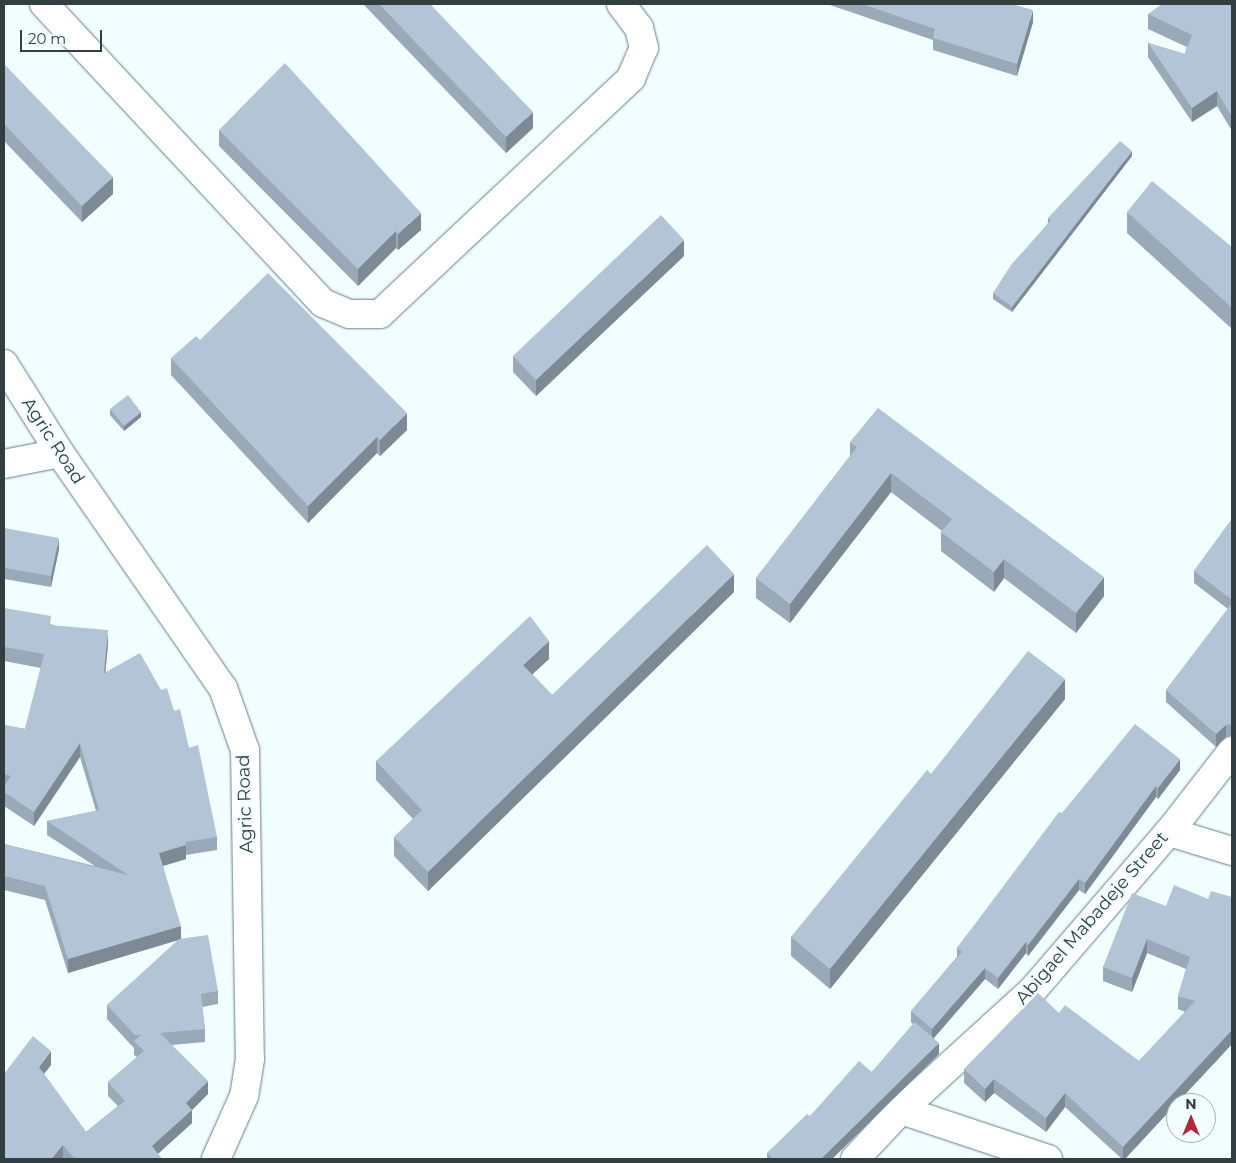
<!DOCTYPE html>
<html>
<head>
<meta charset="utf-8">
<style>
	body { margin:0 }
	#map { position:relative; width:1236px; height:1163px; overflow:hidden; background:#f1fdff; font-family:Montserrat,sans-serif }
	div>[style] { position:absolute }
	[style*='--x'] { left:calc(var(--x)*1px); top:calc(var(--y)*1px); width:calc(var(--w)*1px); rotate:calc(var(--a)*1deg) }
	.roads { filter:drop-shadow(0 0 1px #647e83) drop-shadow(0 0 1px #647e83) }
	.street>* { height:28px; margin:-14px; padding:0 14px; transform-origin:14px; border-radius:14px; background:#fff }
	.secondary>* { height:28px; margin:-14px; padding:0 14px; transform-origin:14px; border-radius:14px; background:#fff }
	.wall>* { inset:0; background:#99a9b7 }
	.shaded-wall>* { inset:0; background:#7d8995 }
	.building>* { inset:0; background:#b2c4d5 }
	span { translate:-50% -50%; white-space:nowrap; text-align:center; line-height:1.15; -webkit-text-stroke:4px #f1fdff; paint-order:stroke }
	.street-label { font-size:18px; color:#333e41 }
	.frame { position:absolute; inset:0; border:5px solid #333e41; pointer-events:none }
	.north { position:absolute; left:1166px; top:1093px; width:50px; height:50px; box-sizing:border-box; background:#f1fdff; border:1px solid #a5b1b3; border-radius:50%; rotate:0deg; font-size:14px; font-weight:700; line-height:20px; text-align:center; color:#333e41 }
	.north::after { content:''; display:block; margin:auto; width:18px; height:22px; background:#b72635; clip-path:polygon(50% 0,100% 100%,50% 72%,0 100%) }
	.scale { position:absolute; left:20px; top:30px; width:82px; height:22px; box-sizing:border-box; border:2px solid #333e41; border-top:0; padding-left:6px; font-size:15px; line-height:18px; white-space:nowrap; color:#333e41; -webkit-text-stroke:4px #f1fdff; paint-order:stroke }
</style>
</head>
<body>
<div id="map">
	<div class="roads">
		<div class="street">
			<i style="--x:44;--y:4;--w:409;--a:47"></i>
			<i style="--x:323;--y:303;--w:28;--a:23"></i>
			<i style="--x:349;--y:314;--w:31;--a:0"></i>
			<i style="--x:380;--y:314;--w:345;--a:-43.2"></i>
			<i style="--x:631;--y:78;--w:33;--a:-67"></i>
			<i style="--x:644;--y:48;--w:21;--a:-104"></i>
			<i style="--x:639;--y:28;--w:30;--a:-127"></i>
			<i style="--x:4;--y:464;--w:57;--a:-11.1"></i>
			<i style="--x:1169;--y:832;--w:66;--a:16.8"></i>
			<i style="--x:901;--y:1110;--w:155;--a:18.4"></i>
			<i style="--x:855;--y:1159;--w:67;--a:-46.8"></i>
			<i style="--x:901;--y:1110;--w:177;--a:-42.3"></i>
			<i style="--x:1032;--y:991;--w:210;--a:-49.3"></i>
			<i style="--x:1169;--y:832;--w:103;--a:-52.1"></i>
		</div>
		<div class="secondary">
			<i style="--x:4;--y:364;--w:105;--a:57.8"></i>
			<i style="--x:60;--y:453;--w:286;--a:55.3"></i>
			<i style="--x:223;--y:688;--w:66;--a:70.5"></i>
			<i style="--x:245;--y:750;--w:309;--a:89.1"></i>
			<i style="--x:250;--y:1059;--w:37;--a:99"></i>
			<i style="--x:244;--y:1096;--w:69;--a:114"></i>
		</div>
	</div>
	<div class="wall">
		<i style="clip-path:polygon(365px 4px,430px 4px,533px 128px,506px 153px,365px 6px)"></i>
		<i style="clip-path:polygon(827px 4px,1012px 4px,1033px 22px,1017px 76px,933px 50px,933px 40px)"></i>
		<i style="clip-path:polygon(1232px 4px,1232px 131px,1217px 106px,1192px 122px,1148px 57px,1148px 43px,1185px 54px,1187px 47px,1148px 29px,1148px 14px)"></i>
		<i style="clip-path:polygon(4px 64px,113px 194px,82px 222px,4px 141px)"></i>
		<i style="clip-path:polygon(219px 130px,421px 230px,398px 250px,396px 248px,358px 286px,219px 146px)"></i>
		<i style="clip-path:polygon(1132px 156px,1012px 312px,993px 299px,993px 293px,1048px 223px,1048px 218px)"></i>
		<i style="clip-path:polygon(1127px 212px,1232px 247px,1232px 329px,1127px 233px)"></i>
		<i style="clip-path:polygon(684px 256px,536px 396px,513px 372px,513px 356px)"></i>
		<i style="clip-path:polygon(200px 340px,407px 430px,380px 456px,377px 453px,308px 523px,171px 375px,171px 358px)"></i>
		<i style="clip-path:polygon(110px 409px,141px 417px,124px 431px,110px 415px)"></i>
		<i style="clip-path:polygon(850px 442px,1104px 596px,1076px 633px,1004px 578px,994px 592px,941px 551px,941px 532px,942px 531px,891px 492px,790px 623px,756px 598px,756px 578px,850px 456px)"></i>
		<i style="clip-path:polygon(1232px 519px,1232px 736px,1226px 737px,1216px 747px,1166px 702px,1166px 690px,1228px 609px,1194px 583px,1194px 571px)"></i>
		<i style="clip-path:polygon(4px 528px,59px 549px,51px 587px,4px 579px)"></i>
		<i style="clip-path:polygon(734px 592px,428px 891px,394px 856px,394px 837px,413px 819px,376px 780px,376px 761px,549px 659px,532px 674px,552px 695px)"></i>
		<i style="clip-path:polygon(4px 608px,108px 644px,105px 672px,161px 690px,174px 711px,189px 748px,217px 837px,217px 850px,186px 855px,186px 859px,163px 866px,181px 939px,218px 991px,218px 1004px,202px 1007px,205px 1029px,205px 1042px,172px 1045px,208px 1094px,192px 1110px,192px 1123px,158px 1154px,162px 1159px,63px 1159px,4px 1074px,51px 1065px,44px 1074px,86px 1132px,118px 1106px,108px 1096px,108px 1082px,137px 1057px,134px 1055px,134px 1048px,107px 1019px,107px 1005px,179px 940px,68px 973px,45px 900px,4px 890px,4px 844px,95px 866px,47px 835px,47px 821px,96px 811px,80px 757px,34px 826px,4px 806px,4px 725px,25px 729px,41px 668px,4px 661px)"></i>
		<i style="clip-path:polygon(1065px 699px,830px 989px,791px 956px,791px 937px,931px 774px)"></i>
		<i style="clip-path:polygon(1180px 770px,1158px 799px,1156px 797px,1085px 894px,1079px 890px,1028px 956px,1026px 953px,998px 989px,985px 979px,934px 1038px,939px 1054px,832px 1159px,767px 1159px,767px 1153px,810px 1116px,872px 1072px,913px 1024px,911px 1022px,911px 1011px,957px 957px,957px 948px,1062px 813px)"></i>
		<i style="clip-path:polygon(1232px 897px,1232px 1044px,1177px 1103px,1176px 1103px,1176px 1104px,1125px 1159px,1122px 1159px,1065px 1107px,1046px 1132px,994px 1093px,985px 1102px,964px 1083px,964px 1069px,1059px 1013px,1139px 1061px,1185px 1012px,1178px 1009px,1178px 996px,1186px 969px,1147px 953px,1132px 992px,1103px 981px,1103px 967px,1166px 906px,1208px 899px)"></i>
	</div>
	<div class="shaded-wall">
		<i style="clip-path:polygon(1033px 10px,1033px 22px,1017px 76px,1017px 64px)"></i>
		<i style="clip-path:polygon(1217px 91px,1217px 106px,1192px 122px,1192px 108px)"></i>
		<i style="clip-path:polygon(533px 112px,533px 128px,506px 153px,506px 137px)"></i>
		<i style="clip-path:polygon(1132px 151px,1132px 156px,1012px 312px,1012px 307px)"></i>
		<i style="clip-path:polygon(113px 177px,113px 194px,82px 222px,82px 206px)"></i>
		<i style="clip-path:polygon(421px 213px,421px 230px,398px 250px,398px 234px)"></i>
		<i style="clip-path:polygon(396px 231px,396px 248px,358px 286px,358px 269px)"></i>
		<i style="clip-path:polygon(684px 240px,684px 256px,536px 396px,536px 380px)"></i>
		<i style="clip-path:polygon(141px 412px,141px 417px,124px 431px,124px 426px)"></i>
		<i style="clip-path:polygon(407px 413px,407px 430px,380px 456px,380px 440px)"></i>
		<i style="clip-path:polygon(377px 437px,377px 453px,308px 523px,308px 506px)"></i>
		<i style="clip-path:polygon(891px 473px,891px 492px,790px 623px,790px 604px)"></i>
		<i style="clip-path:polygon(59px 538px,59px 549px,51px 587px,51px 576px)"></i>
		<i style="clip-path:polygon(1004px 559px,1004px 578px,994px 592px,994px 572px)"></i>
		<i style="clip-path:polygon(734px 574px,734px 592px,428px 891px,428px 872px)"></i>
		<i style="clip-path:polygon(1104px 577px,1104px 596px,1076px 633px,1076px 613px)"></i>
		<i style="clip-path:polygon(108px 630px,108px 644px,104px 687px,104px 673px)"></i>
		<i style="clip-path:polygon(549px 641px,549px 659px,523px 683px,523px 665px)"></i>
		<i style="clip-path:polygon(1065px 679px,1065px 699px,830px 989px,830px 969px)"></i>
		<i style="clip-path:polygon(1226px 725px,1226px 737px,1216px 747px,1216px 734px)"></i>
		<i style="clip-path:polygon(80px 743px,80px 757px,34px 826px,34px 812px)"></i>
		<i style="clip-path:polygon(1180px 759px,1180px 770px,1158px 799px,1158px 788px)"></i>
		<i style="clip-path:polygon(1156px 786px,1156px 797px,1085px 894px,1085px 883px)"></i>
		<i style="clip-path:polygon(186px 845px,186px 859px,159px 867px,159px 853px)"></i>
		<i style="clip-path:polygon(1079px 879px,1079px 890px,1028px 956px,1028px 945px)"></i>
		<i style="clip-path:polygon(181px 926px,181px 939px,68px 973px,68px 959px)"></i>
		<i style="clip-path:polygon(1147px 939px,1147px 953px,1132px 992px,1132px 978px)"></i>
		<i style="clip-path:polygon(1026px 942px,1026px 953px,998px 989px,998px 978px)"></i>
		<i style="clip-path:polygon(985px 968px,985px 979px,932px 1040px,932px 1029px)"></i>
		<i style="clip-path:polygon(1232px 1030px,1232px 1044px,1177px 1103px,1176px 1103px,1176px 1104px,1125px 1159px,1123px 1159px,1123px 1147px)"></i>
		<i style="clip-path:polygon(939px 1043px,939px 1054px,832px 1159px,821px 1159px)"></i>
		<i style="clip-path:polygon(51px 1051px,51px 1065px,39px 1080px,39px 1067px)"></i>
		<i style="clip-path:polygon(994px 1079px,994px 1093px,985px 1102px,985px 1089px)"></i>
		<i style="clip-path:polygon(208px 1081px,208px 1094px,191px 1111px,192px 1110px,192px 1123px,152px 1159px,152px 1146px,186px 1103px)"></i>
		<i style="clip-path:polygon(1065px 1093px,1065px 1107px,1046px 1132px,1046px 1118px)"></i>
		<i style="clip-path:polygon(63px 1145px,63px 1159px,51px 1159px)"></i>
	</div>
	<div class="building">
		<i style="clip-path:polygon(379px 4px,430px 4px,533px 112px,506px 137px)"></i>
		<i style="clip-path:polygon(862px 4px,1012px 4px,1033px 10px,1017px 64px,933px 38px,935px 29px)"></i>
		<i style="clip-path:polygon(1162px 4px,1232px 4px,1232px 117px,1217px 91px,1192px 108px,1148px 43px,1185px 54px,1192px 35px,1148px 14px)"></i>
		<i style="clip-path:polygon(285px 63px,421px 213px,398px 234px,396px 231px,358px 269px,219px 130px)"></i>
		<i style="clip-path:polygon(4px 64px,113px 177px,82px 206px,4px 124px)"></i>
		<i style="clip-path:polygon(1120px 141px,1132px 151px,1012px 307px,993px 293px,1011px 265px,1051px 220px,1048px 218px)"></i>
		<i style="clip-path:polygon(1152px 181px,1232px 247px,1232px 308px,1127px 212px)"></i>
		<i style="clip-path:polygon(661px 215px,684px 240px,536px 380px,513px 356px)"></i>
		<i style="clip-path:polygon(268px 273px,407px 413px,380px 440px,377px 437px,308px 506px,171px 358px,196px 336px,200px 340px)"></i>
		<i style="clip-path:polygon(128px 395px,141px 412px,124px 426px,110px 409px)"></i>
		<i style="clip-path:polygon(878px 408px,1104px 577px,1076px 613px,1004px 559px,994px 572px,941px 532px,952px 519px,891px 473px,790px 604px,756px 578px,857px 447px,850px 442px)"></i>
		<i style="clip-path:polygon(1232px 519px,1232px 600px,1194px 571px)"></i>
		<i style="clip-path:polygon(4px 528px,59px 538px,51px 576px,4px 568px)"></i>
		<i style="clip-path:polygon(707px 545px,734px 574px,428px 872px,394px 837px,422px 810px,376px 761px,530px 616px,549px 641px,523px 665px,552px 695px)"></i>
		<i style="clip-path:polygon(1232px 603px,1232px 724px,1226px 725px,1216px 734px,1166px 690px)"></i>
		<i style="clip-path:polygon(4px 608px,51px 616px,50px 625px,108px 630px,104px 673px,140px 653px,161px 690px,167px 688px,174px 711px,180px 709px,189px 748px,198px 745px,217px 837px,185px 842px,186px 845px,159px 853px,181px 926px,68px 959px,45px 886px,4px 876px,4px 844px,128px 875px,47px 821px,99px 810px,80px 743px,34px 812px,4px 792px,4px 787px,11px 776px,4px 774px,4px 725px,25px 729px,44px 654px,4px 647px)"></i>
		<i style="clip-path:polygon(1028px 651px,1065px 679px,830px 969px,791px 937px,927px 770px,931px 774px)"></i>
		<i style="clip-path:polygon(1135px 724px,1180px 759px,1158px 788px,1156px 786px,1085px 883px,1079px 879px,1028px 945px,1026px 942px,998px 978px,985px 968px,932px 1029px,911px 1011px,962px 952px,957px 948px,1059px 812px,1062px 813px)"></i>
		<i style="clip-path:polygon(1174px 885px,1208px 899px,1211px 891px,1232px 897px,1232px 1030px,1123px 1147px,1065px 1093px,1046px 1118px,994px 1079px,985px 1089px,964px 1069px,1038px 993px,1059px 1013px,1065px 1005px,1139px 1061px,1195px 1001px,1178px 996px,1190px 957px,1147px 939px,1132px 978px,1103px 967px,1132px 893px,1166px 906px)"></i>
		<i style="clip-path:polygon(208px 935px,218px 991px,201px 994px,205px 1029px,160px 1033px,208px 1081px,186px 1103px,192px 1110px,152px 1146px,162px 1159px,75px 1159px,63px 1145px,51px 1159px,4px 1159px,4px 1074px,33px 1036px,51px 1051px,39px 1067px,86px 1132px,125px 1101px,108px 1082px,144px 1051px,134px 1041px,141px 1035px,135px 1035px,107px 1005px,179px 939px)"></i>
		<i style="clip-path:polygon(915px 1022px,939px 1043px,821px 1159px,769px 1159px,771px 1157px,767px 1153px,807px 1114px,810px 1116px,859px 1061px,872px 1072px)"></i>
	</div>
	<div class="street-label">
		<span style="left:53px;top:441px;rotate:57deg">Agric Road</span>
		<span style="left:245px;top:804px;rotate:-92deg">Agric Road</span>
		<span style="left:1092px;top:918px;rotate:-49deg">Abigael Mabadeje Street</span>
	</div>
	<div class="frame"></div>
	<div class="north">N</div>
	<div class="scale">20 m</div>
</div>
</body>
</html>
